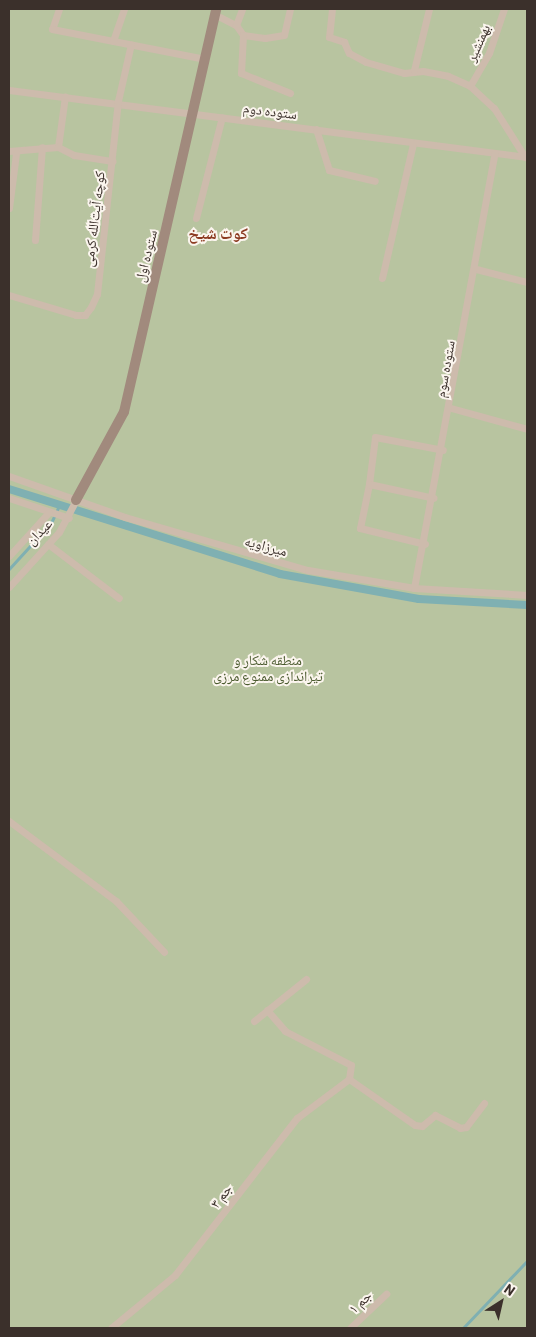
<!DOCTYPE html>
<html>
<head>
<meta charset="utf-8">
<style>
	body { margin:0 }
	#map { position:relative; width:536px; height:1337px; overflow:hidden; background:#f4ebe1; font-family:Barlow,"Noto Naskh Arabic",sans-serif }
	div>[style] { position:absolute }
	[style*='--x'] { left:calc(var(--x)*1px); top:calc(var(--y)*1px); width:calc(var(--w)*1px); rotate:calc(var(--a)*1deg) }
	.green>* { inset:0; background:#b8c4a0 }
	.stream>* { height:2.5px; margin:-1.25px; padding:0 1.25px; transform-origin:1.25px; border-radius:1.25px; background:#7fb0b2 }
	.canal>* { height:8px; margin:-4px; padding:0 4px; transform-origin:4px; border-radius:4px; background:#7fb0b2 }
	.street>* { height:7px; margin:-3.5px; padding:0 3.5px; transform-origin:3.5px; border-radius:3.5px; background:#cdbbac }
	.secondary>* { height:10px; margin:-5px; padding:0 5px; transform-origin:5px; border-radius:5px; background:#a18a7d }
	span { translate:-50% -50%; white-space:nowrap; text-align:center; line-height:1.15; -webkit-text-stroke:4px #fbf5ee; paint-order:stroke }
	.street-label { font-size:14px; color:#3b302b }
	.park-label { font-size:14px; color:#4a5a2e }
	.quarter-label { font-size:16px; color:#8c3b22; font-weight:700 }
	.frame { position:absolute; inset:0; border:10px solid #3b302b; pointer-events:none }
	.north { position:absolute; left:476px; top:1277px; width:50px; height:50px; -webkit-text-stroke:4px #fbf5ee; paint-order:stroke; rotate:35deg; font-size:14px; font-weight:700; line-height:20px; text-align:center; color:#3b302b }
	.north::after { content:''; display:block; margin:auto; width:18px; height:22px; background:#3b302b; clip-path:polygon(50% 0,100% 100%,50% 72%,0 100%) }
</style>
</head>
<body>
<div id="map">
	<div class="green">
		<i style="clip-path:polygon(9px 9px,527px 9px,527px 1328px,9px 1328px)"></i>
	</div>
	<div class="stream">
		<i style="--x:9;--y:569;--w:62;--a:-47.6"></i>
		<i style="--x:51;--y:523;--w:19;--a:-65"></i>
		<i style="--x:463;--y:1328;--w:93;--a:-46.3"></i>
	</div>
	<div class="canal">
		<i style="--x:9;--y:489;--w:284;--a:17.4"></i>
		<i style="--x:280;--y:574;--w:141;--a:10.2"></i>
		<i style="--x:419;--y:599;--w:108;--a:3.2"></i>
	</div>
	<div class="street">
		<i style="--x:59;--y:9;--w:21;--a:109"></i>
		<i style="--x:52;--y:29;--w:156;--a:11.1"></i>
		<i style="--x:332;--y:9;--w:28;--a:96"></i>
		<i style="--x:329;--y:37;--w:16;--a:18"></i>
		<i style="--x:344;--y:42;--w:12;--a:66"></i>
		<i style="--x:349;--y:53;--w:19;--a:28"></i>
		<i style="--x:366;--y:62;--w:40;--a:16"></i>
		<i style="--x:404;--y:73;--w:19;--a:-6"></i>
		<i style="--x:423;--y:71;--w:25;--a:11"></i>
		<i style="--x:448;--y:76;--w:24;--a:24"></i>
		<i style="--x:470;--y:86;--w:33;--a:43"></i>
		<i style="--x:494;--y:108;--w:58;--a:57.7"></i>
		<i style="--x:214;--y:14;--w:25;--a:27"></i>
		<i style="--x:236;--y:25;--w:12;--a:55"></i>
		<i style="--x:243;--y:35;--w:22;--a:8"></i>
		<i style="--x:265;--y:38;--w:19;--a:-9"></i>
		<i style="--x:284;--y:35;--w:27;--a:-77"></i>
		<i style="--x:236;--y:25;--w:17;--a:-69"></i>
		<i style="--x:243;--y:35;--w:38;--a:93"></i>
		<i style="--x:241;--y:73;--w:53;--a:22.2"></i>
		<i style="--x:113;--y:41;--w:34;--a:-71"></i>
		<i style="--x:414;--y:70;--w:63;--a:-76.2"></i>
		<i style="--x:470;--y:86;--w:38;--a:-60"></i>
		<i style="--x:489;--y:53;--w:46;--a:-71.2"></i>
		<i style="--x:9;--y:90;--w:522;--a:7.37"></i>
		<i style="--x:316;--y:129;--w:43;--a:72.4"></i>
		<i style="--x:329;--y:170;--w:47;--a:13.4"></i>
		<i style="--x:58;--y:147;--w:51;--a:-82.2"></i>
		<i style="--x:9;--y:151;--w:49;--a:-4.7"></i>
		<i style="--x:58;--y:147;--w:18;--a:27"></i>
		<i style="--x:74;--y:155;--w:39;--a:9"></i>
		<i style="--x:9;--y:208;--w:55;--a:-82.7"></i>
		<i style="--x:196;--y:218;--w:104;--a:-75.6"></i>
		<i style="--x:35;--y:240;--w:93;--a:-85.7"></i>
		<i style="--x:476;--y:269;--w:53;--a:14.3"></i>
		<i style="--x:382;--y:278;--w:138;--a:-77"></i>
		<i style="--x:9;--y:295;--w:70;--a:16.6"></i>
		<i style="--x:76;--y:315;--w:9;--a:0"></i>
		<i style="--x:85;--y:315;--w:10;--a:-53"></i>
		<i style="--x:91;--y:307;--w:14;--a:-65"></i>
		<i style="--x:97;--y:294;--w:194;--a:-83.8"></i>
		<i style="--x:118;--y:101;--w:58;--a:-77.2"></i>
		<i style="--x:451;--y:408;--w:79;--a:15.4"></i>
		<i style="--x:9;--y:476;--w:123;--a:19.5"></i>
		<i style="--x:125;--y:517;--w:191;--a:16.2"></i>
		<i style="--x:308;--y:570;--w:108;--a:9.6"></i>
		<i style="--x:414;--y:588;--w:113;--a:3.5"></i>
		<i style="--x:369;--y:484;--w:47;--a:-82.7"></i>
		<i style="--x:375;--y:437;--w:69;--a:10.8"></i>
		<i style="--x:9;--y:498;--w:63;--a:18.4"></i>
		<i style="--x:48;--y:544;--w:89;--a:37.3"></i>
		<i style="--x:425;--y:544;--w:67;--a:-166.2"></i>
		<i style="--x:360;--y:528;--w:45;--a:-78.4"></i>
		<i style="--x:369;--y:484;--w:66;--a:12.2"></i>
		<i style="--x:9;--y:556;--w:59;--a:-47.7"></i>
		<i style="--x:9;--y:587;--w:74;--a:-47.7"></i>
		<i style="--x:59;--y:532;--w:36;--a:-62"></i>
		<i style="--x:414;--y:588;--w:442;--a:-79.5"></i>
		<i style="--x:9;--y:821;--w:134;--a:36.8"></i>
		<i style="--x:116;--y:901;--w:70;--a:46.7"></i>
		<i style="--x:267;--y:1010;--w:28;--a:49"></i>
		<i style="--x:285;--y:1031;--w:74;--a:27.3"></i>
		<i style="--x:351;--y:1065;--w:14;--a:98"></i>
		<i style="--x:349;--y:1079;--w:80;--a:34.9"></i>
		<i style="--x:415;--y:1125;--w:7;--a:8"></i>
		<i style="--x:422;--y:1126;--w:17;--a:-40"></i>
		<i style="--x:435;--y:1115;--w:28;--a:27"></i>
		<i style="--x:460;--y:1128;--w:6;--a:-9"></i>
		<i style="--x:466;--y:1127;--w:30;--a:-53"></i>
		<i style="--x:254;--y:1021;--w:67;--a:-38.9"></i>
		<i style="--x:111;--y:1328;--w:83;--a:-39.6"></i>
		<i style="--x:175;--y:1275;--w:199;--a:-52.2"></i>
		<i style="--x:297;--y:1118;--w:65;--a:-36.9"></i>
		<i style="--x:350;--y:1328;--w:50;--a:-43.4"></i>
	</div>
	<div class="secondary">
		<i style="--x:76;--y:500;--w:100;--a:-61.4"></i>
		<i style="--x:124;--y:412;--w:413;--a:-77.1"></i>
	</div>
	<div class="street-label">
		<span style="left:478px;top:43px;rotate:-66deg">بهمنشیر</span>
		<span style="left:270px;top:111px;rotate:7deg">ستوده دوم</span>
		<span style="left:94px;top:219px;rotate:-83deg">کوچه آیت‌الله کرمی</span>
		<span style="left:146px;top:256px;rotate:-76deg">ستوده اول</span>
		<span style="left:445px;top:369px;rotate:-80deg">ستوده سوم</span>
		<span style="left:39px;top:532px;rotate:-46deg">عیدان</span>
		<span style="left:266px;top:546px;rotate:15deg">میرزاویه</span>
		<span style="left:221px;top:1196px;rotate:-53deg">جم ۳</span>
		<span style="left:360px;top:1302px;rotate:-44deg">جم ۱</span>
	</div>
	<div class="park-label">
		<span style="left:268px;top:668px">منطقه شکار و<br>تیراندازی ممنوع مرزی</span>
	</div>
	<div class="quarter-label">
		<span style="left:218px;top:233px">کوت شیخ</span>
	</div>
	<div class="frame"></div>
	<div class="north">N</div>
</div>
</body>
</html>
